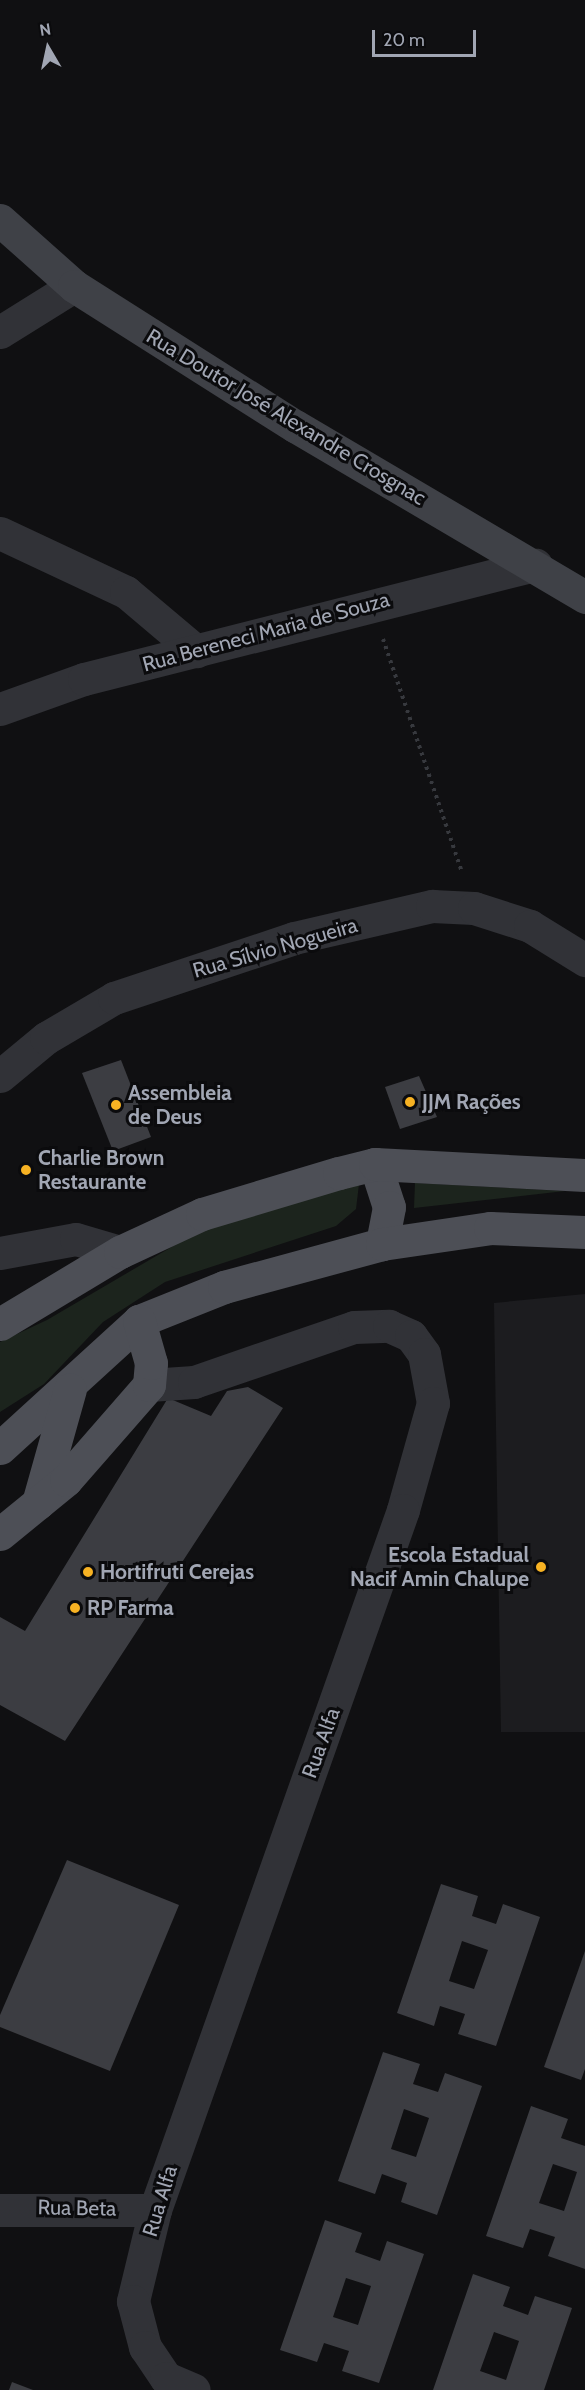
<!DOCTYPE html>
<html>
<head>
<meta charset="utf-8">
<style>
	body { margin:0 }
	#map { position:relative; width:585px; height:2390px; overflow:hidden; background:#101012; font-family:Cabin,sans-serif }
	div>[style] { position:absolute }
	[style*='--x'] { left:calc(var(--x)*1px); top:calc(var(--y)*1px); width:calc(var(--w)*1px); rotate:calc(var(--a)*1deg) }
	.built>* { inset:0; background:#1c1c1f }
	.green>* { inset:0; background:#1c241d }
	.building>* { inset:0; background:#3c3d42 }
	.path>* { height:4px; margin-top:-2px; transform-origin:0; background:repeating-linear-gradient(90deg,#37393e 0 3px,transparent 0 7.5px) }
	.street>* { height:33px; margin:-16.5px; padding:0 16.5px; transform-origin:16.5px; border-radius:16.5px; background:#313237 }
	.secondary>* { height:33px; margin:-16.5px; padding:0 16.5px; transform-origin:16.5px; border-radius:16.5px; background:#3f4147 }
	.primary>* { height:33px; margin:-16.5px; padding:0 16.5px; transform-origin:16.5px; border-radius:16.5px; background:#4d4f56 }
	.dots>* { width:16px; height:16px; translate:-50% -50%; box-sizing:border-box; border:3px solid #0b0b0d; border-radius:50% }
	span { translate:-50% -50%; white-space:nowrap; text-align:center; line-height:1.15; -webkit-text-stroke:6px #0b0b0d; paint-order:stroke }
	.street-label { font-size:21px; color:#a1a6b3 }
	.poi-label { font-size:21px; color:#a1a6b3; font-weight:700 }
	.left { translate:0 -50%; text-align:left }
	.right { translate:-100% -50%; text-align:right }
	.north { position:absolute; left:18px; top:18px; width:60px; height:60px; -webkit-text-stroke:4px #0b0b0d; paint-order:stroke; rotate:351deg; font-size:16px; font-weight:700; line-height:24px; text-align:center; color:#a1a6b3 }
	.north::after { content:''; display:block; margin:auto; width:21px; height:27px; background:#a1a6b3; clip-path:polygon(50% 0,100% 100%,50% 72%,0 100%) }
	.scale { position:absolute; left:372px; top:30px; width:104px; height:27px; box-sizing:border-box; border:3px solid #a1a6b3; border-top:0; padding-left:8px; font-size:18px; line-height:21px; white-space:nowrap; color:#a1a6b3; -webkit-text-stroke:4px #0b0b0d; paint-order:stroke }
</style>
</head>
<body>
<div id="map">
	<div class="built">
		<i style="clip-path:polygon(585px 1294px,585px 1732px,501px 1732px,494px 1303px)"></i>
	</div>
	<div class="green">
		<i style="clip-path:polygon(415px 1183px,565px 1191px,414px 1208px)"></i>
		<i style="clip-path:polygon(359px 1184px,356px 1209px,336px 1226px,165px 1282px,103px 1322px,44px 1384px,0 1412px,0 1342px,47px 1320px,221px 1218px)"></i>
	</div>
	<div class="building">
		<i style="clip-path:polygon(121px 1060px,151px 1137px,113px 1151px,82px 1073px)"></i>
		<i style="clip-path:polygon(419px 1076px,437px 1117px,400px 1129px,385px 1087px)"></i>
		<i style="clip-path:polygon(248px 1387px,283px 1408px,65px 1741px,0 1705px,0 1617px,25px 1631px,168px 1398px,211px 1416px,227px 1391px)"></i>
		<i style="clip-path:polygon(67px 1860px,179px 1905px,110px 2071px,0 2027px,0 2015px)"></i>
		<i style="clip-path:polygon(evenodd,441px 1884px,478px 1896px,472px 1916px,496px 1924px,503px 1904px,540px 1917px,496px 2046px,458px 2034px,465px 2014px,440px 2006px,434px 2026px,397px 2013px,441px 1884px,462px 1941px,488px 1950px,474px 1989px,449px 1981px,462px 1941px)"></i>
		<i style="clip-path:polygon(585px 1951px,585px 2069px,581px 2080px,544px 2067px)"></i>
		<i style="clip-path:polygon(evenodd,383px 2052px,420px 2064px,413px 2084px,438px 2092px,445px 2073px,482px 2086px,437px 2215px,401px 2202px,407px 2183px,382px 2174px,375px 2194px,338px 2181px,383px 2052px,404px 2109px,429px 2118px,416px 2157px,391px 2149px,404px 2109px)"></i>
		<i style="clip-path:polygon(evenodd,531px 2106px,568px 2119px,561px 2138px,585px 2146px,585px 2269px,548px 2256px,555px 2237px,530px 2229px,523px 2248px,486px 2236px,531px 2106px,553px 2164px,577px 2172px,564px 2211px,539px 2203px,553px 2164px)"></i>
		<i style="clip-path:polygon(evenodd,325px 2220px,362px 2233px,355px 2252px,380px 2261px,387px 2241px,424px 2254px,379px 2383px,342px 2371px,349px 2351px,324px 2343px,317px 2362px,280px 2350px,325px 2220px,346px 2278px,371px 2286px,358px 2325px,333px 2317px,346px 2278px)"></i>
		<i style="clip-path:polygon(evenodd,473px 2274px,510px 2287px,503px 2306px,528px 2315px,535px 2296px,572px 2308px,544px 2390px,433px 2390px,473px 2274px,494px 2332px,519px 2341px,506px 2380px,480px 2371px,494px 2332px)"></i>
		<i style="clip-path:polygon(12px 2382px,33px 2390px,9px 2390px)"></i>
	</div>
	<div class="path">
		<i style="--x:383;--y:639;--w:247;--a:71.3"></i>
	</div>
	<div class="street">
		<i style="--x:0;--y:332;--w:87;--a:-31.9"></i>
		<i style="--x:0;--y:533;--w:139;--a:25.1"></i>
		<i style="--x:126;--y:592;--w:92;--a:40.1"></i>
		<i style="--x:0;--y:709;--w:89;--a:-19.7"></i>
		<i style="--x:84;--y:679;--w:466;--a:-14.2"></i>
		<i style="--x:0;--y:1076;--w:60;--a:-39.6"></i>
		<i style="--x:46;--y:1038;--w:79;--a:-30.5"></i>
		<i style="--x:114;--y:998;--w:190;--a:-18.4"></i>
		<i style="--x:294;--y:938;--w:142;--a:-13.1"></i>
		<i style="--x:432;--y:906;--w:42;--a:2.7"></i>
		<i style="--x:474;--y:908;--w:59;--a:17.8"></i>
		<i style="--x:530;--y:926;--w:65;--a:31.7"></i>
		<i style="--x:0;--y:1253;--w:77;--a:-10.4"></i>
		<i style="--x:76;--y:1239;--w:46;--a:16.5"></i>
		<i style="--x:149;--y:1385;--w:45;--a:-3.8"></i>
		<i style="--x:194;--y:1382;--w:169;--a:-19"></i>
		<i style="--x:354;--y:1327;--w:35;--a:-2"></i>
		<i style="--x:389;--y:1326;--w:24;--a:24"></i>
		<i style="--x:411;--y:1336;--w:22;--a:54"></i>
		<i style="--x:424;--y:1354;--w:50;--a:79.6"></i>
		<i style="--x:433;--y:1403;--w:111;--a:105.7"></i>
		<i style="--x:403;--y:1510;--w:743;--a:109.51"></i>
		<i style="--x:155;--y:2210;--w:94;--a:103.6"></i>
		<i style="--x:133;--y:2301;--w:48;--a:75.4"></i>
		<i style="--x:145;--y:2347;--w:37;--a:56"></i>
		<i style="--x:166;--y:2378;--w:30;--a:23"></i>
		<i style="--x:0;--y:2210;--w:155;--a:0"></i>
	</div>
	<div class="secondary">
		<i style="--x:0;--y:220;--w:99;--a:41.7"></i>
		<i style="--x:74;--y:286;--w:262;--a:32.4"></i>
		<i style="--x:295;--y:426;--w:337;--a:30.5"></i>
	</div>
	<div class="primary">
		<i style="--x:375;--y:1164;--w:45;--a:72"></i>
		<i style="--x:389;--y:1207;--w:38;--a:101"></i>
		<i style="--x:0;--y:1324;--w:140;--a:-31"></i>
		<i style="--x:120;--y:1252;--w:90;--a:-24.9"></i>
		<i style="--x:202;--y:1214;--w:143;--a:-16.7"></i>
		<i style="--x:339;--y:1173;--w:37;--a:-14"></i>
		<i style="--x:375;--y:1164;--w:210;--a:3"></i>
		<i style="--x:0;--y:1448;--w:188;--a:-42.4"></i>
		<i style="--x:139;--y:1321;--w:92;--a:-21.8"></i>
		<i style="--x:224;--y:1287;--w:164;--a:-15.2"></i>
		<i style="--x:382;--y:1244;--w:109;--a:-8.4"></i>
		<i style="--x:490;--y:1228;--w:95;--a:2.4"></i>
		<i style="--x:38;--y:1503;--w:118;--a:-74.3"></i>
		<i style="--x:0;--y:1534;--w:85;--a:-39.3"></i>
		<i style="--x:66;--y:1480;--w:126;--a:-48.9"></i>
		<i style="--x:149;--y:1385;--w:22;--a:-85"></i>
		<i style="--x:151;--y:1363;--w:44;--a:-105.9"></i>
	</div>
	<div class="dots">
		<i style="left:410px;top:1102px;background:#f7b223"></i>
		<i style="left:116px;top:1105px;background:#f7b223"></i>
		<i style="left:26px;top:1170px;background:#f7b223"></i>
		<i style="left:541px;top:1567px;background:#f7b223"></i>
		<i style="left:88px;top:1572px;background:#f7b223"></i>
		<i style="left:75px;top:1608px;background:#f7b223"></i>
	</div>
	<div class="street-label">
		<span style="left:286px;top:417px;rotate:31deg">Rua Doutor José Alexandre Crosgnac</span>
		<span style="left:266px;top:632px;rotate:-15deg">Rua Bereneci Maria de Souza</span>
		<span style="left:275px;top:948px;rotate:-16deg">Rua Sílvio Nogueira</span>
		<span style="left:321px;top:1743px;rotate:-70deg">Rua Alfa</span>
		<span style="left:160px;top:2201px;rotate:-73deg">Rua Alfa</span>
		<span style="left:77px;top:2208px;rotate:1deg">Rua Beta</span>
	</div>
	<div class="poi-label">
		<span class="left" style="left:128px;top:1105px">Assembleia<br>de Deus</span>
		<span class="left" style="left:422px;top:1102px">JJM Rações</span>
		<span class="left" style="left:38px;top:1170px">Charlie Brown<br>Restaurante</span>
		<span class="right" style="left:529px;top:1567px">Escola Estadual<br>Nacif Amin Chalupe</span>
		<span class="left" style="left:100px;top:1572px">Hortifruti Cerejas</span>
		<span class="left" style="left:87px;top:1608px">RP Farma</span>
	</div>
	<div class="north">N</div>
	<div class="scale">20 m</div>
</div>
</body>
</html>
